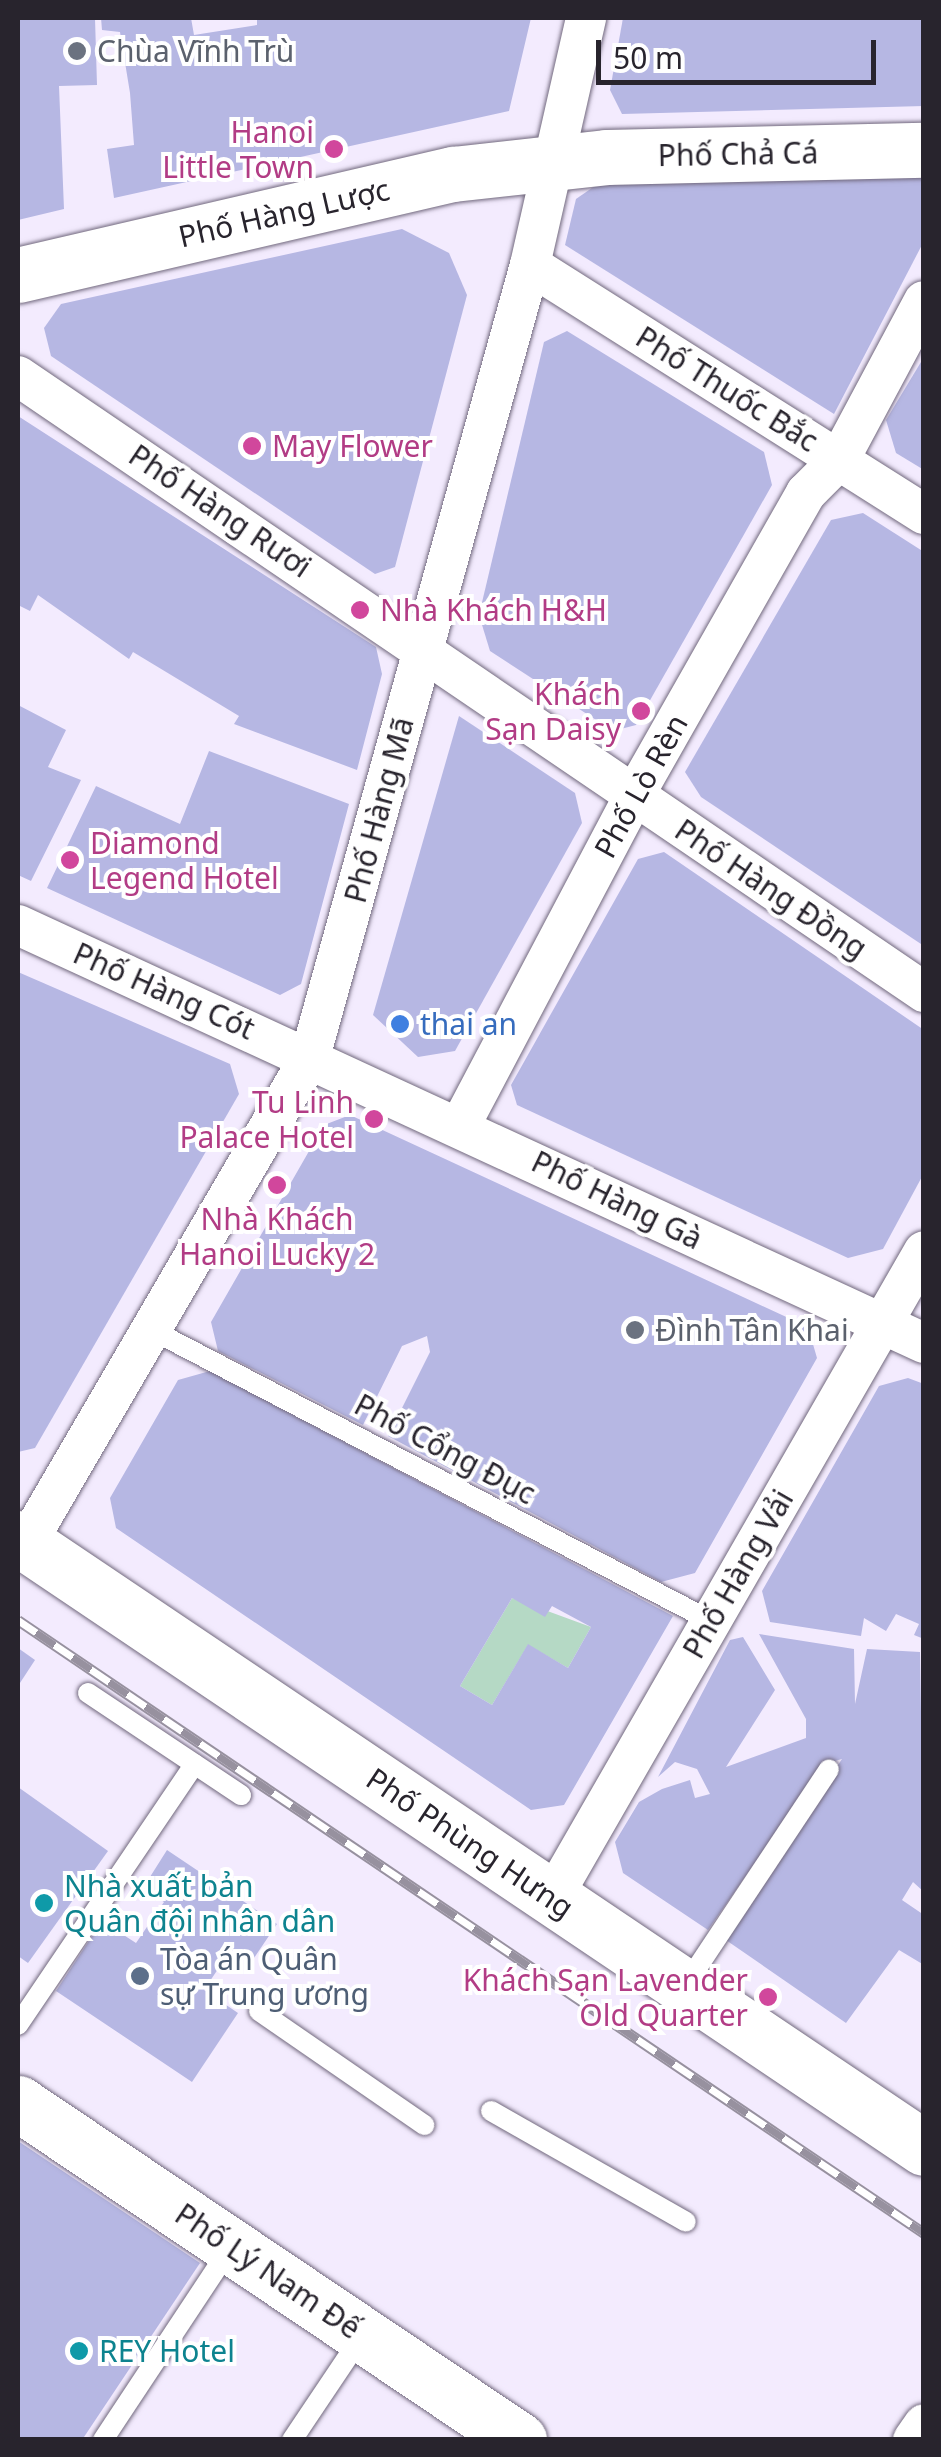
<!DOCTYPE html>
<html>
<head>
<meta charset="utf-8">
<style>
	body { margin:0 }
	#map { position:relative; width:941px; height:2457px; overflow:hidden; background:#f3ebfe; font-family:"Noto Sans",sans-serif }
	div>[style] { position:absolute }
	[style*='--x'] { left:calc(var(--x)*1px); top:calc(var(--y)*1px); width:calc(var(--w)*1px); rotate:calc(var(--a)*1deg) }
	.green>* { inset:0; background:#b5d9c5 }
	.building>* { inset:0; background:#b6b7e3 }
	.roads { filter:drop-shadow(0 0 2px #71687d) drop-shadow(0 0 2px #71687d) }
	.lane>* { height:20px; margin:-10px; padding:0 10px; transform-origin:10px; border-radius:10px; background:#fff }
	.street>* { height:40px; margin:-20px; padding:0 20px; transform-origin:20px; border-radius:20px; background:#fff }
	.secondary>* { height:55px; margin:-27.5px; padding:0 27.5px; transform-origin:27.5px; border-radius:27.5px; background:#fff }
	.rail>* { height:11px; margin-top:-5.5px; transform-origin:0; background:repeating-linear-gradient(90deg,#fff 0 22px,#97919f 0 44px); box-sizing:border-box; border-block:2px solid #97919f }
	.dots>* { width:28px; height:28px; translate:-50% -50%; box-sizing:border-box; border:5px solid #fff; border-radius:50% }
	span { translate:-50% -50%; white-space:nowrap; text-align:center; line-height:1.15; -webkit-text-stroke:8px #fff; paint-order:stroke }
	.worship-label { font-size:30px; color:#5b616d }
	.left { translate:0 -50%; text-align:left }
	.hotel-label { font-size:30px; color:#b23c85 }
	.right { translate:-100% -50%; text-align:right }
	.street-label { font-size:30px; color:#28242d }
	.shop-label { font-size:30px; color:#366cbe }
	.culture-label { font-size:30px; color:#0d838f }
	.service-label { font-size:30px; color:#4e5e75 }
	.frame { position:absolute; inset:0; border:20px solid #28242d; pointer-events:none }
	.scale { position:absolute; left:596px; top:40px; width:280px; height:45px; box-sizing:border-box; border:5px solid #28242d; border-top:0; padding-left:12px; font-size:30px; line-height:35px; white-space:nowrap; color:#28242d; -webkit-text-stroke:8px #fff; paint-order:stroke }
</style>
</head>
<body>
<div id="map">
	<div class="green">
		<i style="clip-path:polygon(512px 1598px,591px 1627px,568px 1668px,528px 1645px,492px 1705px,460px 1686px)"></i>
	</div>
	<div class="building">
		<i style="clip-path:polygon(18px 18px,95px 18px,97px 85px,59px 86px,64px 209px,18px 220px)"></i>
		<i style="clip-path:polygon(101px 18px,191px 18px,194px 35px,257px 25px,257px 18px,531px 18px,509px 111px,114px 198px,107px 149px,134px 145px,130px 93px,120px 32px,102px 30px)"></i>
		<i style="clip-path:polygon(623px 18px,924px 18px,924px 106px,622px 114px,610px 90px)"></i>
		<i style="clip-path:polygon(924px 167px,924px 241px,834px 414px,565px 245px,576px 199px,602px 181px)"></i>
		<i style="clip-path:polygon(402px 229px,449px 253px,467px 295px,395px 567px,375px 574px,51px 356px,44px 328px,61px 304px)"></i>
		<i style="clip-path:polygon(567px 331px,764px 452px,772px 485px,636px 725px,613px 731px,490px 651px,479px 615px,544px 342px)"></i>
		<i style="clip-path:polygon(924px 357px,924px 470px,896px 453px,886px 420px)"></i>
		<i style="clip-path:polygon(18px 416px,376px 647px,382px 674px,357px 770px,234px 724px,239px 716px,133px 652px,129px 659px,38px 595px,30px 611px,18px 605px)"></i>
		<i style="clip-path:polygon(863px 513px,924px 552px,924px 946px,701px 797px,685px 772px,831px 520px)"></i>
		<i style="clip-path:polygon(18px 705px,66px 730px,48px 767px,81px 780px,31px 881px,18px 875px)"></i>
		<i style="clip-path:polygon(459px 716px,575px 793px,582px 823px,455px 1051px,418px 1057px,373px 1015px)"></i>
		<i style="clip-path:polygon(209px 751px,349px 804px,301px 984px,280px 995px,47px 888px,96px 786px,180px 824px)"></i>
		<i style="clip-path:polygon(664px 852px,924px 1030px,924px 1173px,883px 1249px,848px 1258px,517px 1105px,511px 1085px,638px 859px)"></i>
		<i style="clip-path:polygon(18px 972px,230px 1064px,239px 1094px,35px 1448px,18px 1452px)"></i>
		<i style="clip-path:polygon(350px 1115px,808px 1327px,817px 1358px,695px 1573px,661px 1582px,388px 1436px,430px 1352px,427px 1336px,402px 1346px,363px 1425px,218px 1351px,211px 1322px,324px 1125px)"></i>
		<i style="clip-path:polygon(evenodd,210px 1371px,673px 1616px,564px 1805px,531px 1810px,116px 1528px,110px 1498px,178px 1380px,210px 1371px,512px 1598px,545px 1617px,552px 1606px,591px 1627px,568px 1668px,528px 1644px,492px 1705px,460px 1686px,512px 1598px)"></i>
		<i style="clip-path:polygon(908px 1378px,924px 1384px,924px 1639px,914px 1635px,919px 1624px,896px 1614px,886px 1631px,864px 1618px,861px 1636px,770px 1622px,762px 1591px,879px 1386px)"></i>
		<i style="clip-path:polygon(759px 1634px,854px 1649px,855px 1704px,867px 1649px,920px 1652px,924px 1892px,913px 1882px,902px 1900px,924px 1915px,924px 1965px,899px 1950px,846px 2023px,723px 1938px,842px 1759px,824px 1764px,708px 1930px,623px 1873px,615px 1842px,639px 1802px,662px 1789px,690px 1780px,695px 1798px,710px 1794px,697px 1769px,675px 1762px,658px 1777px,730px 1640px,743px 1637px,775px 1690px,726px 1767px,806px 1738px,806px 1719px)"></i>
		<i style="clip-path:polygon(18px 1648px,35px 1660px,18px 1686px)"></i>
		<i style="clip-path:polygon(18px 1787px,108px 1851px,28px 1963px,18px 1956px)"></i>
		<i style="clip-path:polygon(167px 1850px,277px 1924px,252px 1961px,232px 1948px,204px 1990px,238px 2013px,192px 2082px,56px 1991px,102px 1921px,136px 1943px,164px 1902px,143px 1888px)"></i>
		<i style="clip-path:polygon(18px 2141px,200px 2263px,82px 2440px,18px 2440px)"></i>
	</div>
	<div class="roads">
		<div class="lane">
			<i style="--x:152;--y:1330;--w:630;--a:27.5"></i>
			<i style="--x:88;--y:1693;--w:184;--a:33.7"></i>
			<i style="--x:685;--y:1986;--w:260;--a:-56.4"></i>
			<i style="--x:259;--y:2011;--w:201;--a:34.6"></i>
			<i style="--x:18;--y:2025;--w:315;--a:-55.9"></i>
			<i style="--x:491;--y:2111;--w:224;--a:29.6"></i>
			<i style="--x:103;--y:2440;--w:230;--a:-56.5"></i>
			<i style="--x:292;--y:2440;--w:125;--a:-56.1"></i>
		</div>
		<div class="street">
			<i style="--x:530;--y:265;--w:466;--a:32.3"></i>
			<i style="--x:18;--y:376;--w:1096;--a:34.21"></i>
			<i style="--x:18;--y:925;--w:998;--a:24.77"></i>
			<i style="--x:461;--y:1124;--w:373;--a:-62.2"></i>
			<i style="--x:635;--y:794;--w:346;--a:-60.4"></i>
			<i style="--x:806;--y:493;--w:47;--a:-45"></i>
			<i style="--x:839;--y:460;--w:180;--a:-61.9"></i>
			<i style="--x:26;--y:1544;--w:564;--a:-59.75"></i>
			<i style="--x:310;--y:1057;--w:822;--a:-74.48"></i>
			<i style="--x:530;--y:265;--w:253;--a:-77.2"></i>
			<i style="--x:552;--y:1898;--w:746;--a:-60.1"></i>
			<i style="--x:913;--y:2440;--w:19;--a:-55"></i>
		</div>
		<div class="secondary">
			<i style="--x:18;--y:275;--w:447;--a:-13.1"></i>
			<i style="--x:453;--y:174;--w:154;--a:-6.3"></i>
			<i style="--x:606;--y:157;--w:318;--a:-1.3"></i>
			<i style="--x:18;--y:1538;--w:1092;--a:33.95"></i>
			<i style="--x:18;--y:2103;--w:604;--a:33.93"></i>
		</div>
	</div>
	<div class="rail">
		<i style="--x:18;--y:1620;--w:1094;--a:34.08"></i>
	</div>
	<div class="dots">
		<i style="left:77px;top:51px;background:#6b7280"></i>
		<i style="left:334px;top:149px;background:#d1479c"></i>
		<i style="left:252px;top:446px;background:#d1479c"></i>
		<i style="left:360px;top:610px;background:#d1479c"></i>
		<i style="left:641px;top:711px;background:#d1479c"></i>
		<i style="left:70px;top:860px;background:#d1479c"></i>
		<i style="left:400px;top:1024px;background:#3f7fe0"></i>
		<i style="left:374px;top:1119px;background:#d1479c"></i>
		<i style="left:277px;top:1185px;background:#d1479c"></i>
		<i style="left:635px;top:1330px;background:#6b7280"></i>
		<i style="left:44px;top:1903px;background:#0f9aa8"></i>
		<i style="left:140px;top:1976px;background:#5c6f8a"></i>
		<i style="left:768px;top:1997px;background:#d1479c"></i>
		<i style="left:79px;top:2351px;background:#0f9aa8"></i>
	</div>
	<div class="worship-label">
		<span class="left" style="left:97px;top:51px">Chùa Vĩnh Trù</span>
		<span class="left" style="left:655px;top:1330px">Đình Tân Khai</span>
	</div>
	<div class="hotel-label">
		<span class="right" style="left:314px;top:149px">Hanoi<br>Little Town</span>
		<span class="left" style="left:272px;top:446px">May Flower</span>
		<span class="left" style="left:380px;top:610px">Nhà Khách H&amp;H</span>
		<span class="right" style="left:621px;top:711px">Khách<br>Sạn Daisy</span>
		<span class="left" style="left:90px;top:860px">Diamond<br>Legend Hotel</span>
		<span class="right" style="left:354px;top:1119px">Tu Linh<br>Palace Hotel</span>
		<span style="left:277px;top:1236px">Nhà Khách<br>Hanoi Lucky 2</span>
		<span class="right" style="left:748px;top:1997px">Khách Sạn Lavender<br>Old Quarter</span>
	</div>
	<div class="street-label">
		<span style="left:738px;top:154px;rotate:-1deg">Phố Chả Cá</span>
		<span style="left:284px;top:213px;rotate:-13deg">Phố Hàng Lược</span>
		<span style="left:727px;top:389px;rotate:32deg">Phố Thuốc Bắc</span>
		<span style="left:220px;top:511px;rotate:34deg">Phố Hàng Rươi</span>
		<span style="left:641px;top:786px;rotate:-61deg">Phố Lò Rèn</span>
		<span style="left:379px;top:810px;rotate:-75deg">Phố Hàng Mã</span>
		<span style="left:771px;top:889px;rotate:34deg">Phố Hàng Đồng</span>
		<span style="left:164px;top:991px;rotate:24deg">Phố Hàng Cót</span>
		<span style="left:617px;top:1200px;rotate:26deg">Phố Hàng Gà</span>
		<span style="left:445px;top:1449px;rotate:28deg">Phố Cổng Đục</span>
		<span style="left:738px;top:1574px;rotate:-60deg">Phố Hàng Vải</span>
		<span style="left:470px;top:1843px;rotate:34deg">Phố Phùng Hưng</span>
		<span style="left:268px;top:2271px;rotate:34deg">Phố Lý Nam Đế</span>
	</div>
	<div class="shop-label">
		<span class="left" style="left:420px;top:1024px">thai an</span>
	</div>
	<div class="culture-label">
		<span class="left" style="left:64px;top:1903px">Nhà xuất bản<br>Quân đội nhân dân</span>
		<span class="left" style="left:99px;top:2351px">REY Hotel</span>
	</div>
	<div class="service-label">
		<span class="left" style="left:160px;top:1976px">Tòa án Quân<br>sự Trung ương</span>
	</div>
	<div class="frame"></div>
	<div class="scale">50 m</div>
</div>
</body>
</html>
